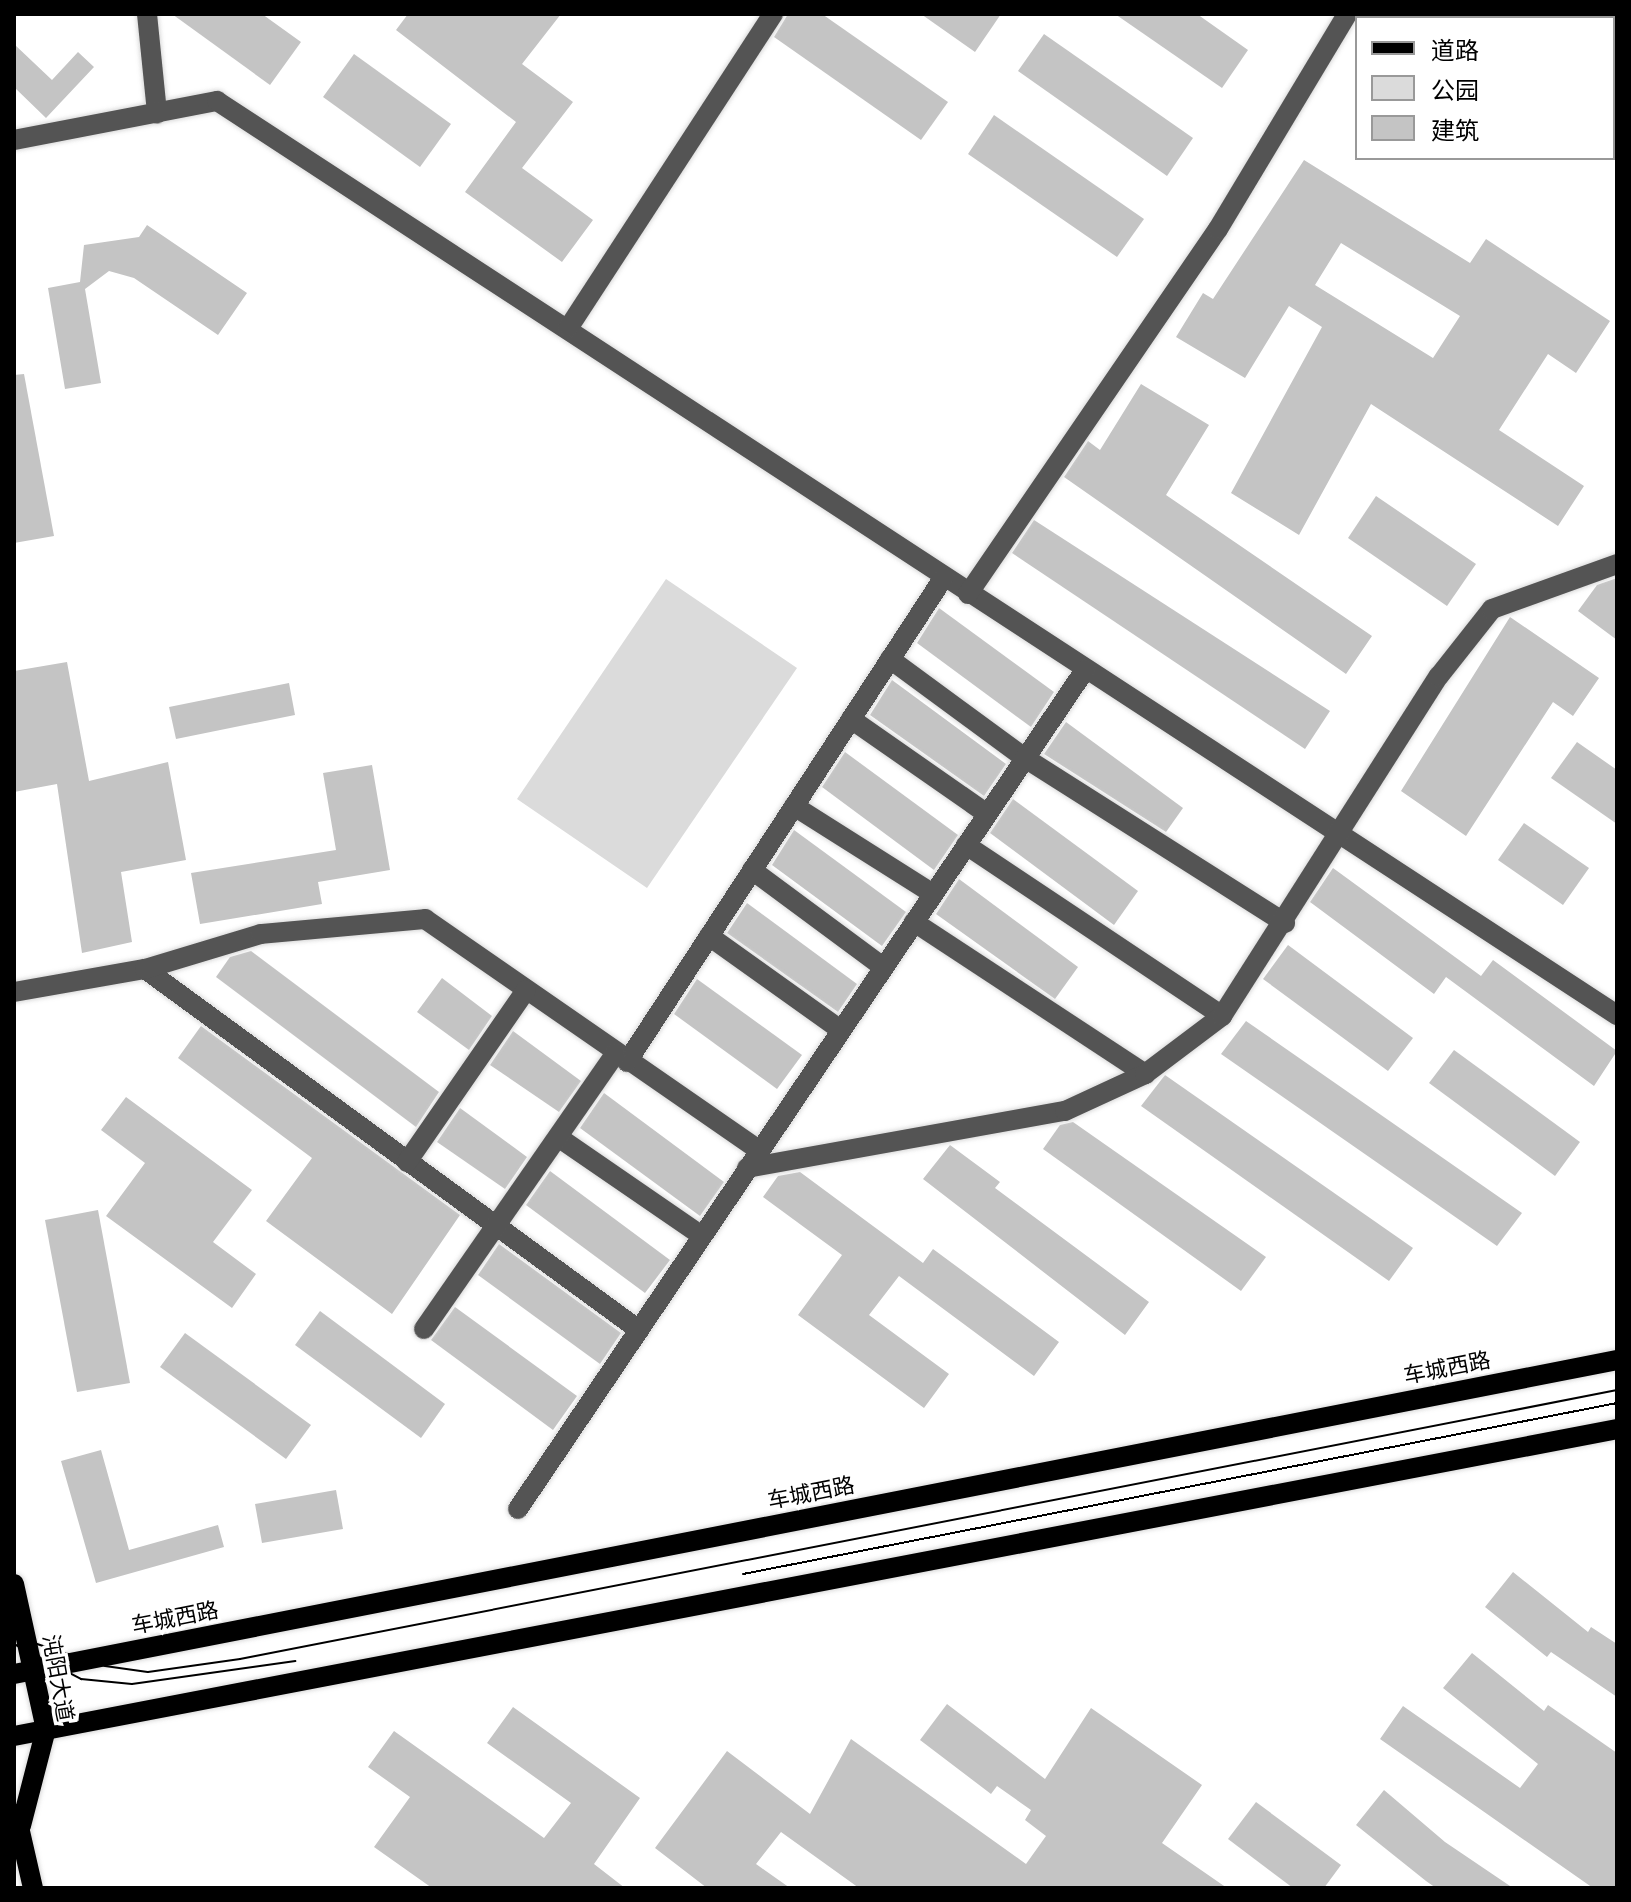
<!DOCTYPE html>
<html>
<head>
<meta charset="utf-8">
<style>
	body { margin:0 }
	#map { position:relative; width:1631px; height:1902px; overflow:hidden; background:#fff; font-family:Manrope,"Noto Sans SC",sans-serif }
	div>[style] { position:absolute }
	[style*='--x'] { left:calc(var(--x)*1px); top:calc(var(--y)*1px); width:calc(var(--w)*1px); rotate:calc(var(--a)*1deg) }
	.green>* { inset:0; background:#dbdbdb }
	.building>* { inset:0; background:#c4c4c4 }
	.roads { filter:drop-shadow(0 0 2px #dbdbdb) drop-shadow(0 0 2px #dbdbdb) }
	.minor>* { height:20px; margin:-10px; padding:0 10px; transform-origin:10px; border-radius:10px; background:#545454 }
	.major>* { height:20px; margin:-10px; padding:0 10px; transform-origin:10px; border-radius:10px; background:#000 }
	.tram>* { height:2px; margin:-1px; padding:0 1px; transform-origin:1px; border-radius:1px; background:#000 }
	span { translate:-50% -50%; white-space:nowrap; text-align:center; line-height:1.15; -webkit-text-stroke:7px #fff; paint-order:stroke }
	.street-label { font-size:22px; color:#000 }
	.frame { position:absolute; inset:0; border:16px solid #000; pointer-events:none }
	.legend { position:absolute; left:1355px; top:16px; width:260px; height:144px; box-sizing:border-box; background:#fff; border:2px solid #999; margin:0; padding:10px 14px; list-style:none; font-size:24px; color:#000 }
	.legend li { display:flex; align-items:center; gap:16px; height:40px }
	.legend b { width:40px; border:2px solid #999 }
</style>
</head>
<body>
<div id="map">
	<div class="green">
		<i style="clip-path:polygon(666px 579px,797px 668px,647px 888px,517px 799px)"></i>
	</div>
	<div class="building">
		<i style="clip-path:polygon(172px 14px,262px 14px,301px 42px,270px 85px)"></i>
		<i style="clip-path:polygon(408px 14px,561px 14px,522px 64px,573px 102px,522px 168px,593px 220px,562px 262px,465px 192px,516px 122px,396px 30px)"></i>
		<i style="clip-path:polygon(788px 14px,822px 14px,948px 102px,921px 140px,774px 37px)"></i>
		<i style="clip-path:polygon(921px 14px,1001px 14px,975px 52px)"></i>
		<i style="clip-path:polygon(1115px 14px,1197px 14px,1248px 50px,1222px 88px)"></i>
		<i style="clip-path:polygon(1044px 34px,1193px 138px,1167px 176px,1018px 71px)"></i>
		<i style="clip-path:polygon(14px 44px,52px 80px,78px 52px,94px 67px,46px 118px,14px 87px)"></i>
		<i style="clip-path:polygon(354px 54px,451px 124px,420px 167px,323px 97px)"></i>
		<i style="clip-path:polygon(994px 115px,1144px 219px,1117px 257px,968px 154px)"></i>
		<i style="clip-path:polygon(evenodd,1304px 160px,1470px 263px,1486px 239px,1610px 321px,1576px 373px,1548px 354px,1499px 430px,1584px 486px,1558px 526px,1371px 404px,1299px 535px,1231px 493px,1322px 327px,1289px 306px,1245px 378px,1176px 337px,1203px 293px,1213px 299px,1304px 160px,1341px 243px,1460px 316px,1433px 358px,1315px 285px,1341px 243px)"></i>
		<i style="clip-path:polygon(147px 225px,247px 293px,218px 335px,134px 278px,109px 271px,85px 289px,101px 383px,65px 389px,48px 288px,80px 282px,84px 245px,139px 237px)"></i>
		<i style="clip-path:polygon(24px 374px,54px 536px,14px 543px,14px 375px)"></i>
		<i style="clip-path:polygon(1141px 384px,1209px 425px,1166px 495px,1372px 636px,1346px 674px,1064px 477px,1088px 441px,1100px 450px)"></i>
		<i style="clip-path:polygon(1376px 496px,1476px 564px,1447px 606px,1348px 538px)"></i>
		<i style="clip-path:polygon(1034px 520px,1330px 711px,1305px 749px,1012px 553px)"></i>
		<i style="clip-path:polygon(1617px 578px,1617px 640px,1578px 611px,1597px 585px)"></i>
		<i style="clip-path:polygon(939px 608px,1054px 692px,1031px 727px,917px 643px)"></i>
		<i style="clip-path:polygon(1510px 617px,1599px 678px,1573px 716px,1553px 702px,1466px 836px,1401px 791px)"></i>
		<i style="clip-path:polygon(67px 662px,89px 781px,168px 762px,186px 860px,121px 872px,132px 942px,82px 953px,57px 784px,14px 792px,14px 671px)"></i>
		<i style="clip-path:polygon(892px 680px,1006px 764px,984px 796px,870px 715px)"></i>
		<i style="clip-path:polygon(289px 683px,295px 715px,176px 739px,169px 707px)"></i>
		<i style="clip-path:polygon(1066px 722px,1183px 808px,1166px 832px,1044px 754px)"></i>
		<i style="clip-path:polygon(1577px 742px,1617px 770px,1617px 824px,1551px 778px)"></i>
		<i style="clip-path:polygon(845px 752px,958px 835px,934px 870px,822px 787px)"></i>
		<i style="clip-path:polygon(372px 765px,390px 870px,318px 882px,322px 904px,200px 924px,191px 873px,336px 850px,323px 773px)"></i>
		<i style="clip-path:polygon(1013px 799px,1138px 891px,1114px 925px,990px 833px)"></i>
		<i style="clip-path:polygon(1524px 823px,1589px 868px,1563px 905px,1498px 860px)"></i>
		<i style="clip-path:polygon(794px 830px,906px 912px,882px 946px,772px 865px)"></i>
		<i style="clip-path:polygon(1333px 868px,1481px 976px,1493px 960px,1617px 1051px,1594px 1086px,1446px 977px,1434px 994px,1310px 902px)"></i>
		<i style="clip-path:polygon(959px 879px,1078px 967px,1055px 999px,936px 914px)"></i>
		<i style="clip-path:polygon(747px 903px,857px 984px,838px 1012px,727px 933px)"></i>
		<i style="clip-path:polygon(1288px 945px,1413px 1038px,1388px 1071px,1263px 979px)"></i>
		<i style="clip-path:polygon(251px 951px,439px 1092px,416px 1127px,216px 977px,230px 957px)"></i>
		<i style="clip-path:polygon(442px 978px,492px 1016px,469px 1050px,417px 1012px)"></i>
		<i style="clip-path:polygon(697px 979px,802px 1055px,777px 1089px,674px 1014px)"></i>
		<i style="clip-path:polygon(1246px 1021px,1522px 1213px,1497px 1246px,1221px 1054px)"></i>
		<i style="clip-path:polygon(201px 1026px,460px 1215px,392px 1314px,266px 1221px,312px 1158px,178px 1058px)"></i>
		<i style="clip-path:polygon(513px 1031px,581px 1081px,559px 1112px,490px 1065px)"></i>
		<i style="clip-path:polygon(1454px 1050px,1580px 1142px,1555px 1176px,1429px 1083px)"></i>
		<i style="clip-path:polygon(1165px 1075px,1413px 1248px,1389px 1281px,1141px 1106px)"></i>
		<i style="clip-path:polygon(604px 1093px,724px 1182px,700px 1216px,580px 1128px)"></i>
		<i style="clip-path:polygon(126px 1097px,252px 1190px,213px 1242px,256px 1274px,232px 1308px,106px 1216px,145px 1163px,101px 1130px)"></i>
		<i style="clip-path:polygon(460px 1108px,527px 1157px,505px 1189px,437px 1142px)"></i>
		<i style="clip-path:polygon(1073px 1122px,1266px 1257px,1241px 1291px,1043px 1149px,1060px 1125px)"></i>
		<i style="clip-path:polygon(950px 1145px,1000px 1182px,995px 1188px,1149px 1302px,1125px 1335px,923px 1179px)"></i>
		<i style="clip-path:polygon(550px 1171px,670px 1260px,645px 1293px,526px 1205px)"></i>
		<i style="clip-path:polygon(800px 1172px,923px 1263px,933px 1249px,1059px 1342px,1034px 1376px,899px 1276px,869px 1315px,949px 1374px,924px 1408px,798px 1315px,842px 1255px,763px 1197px,778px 1176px)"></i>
		<i style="clip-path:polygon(98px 1210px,130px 1383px,77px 1392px,45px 1220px)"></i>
		<i style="clip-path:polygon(499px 1244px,621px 1333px,600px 1364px,478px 1275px)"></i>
		<i style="clip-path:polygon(455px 1307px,577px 1396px,553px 1430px,431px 1340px)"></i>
		<i style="clip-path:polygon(320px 1311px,445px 1404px,421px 1438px,295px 1345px)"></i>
		<i style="clip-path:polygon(185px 1333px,311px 1425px,286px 1459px,160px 1367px)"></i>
		<i style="clip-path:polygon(101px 1450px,129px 1550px,218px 1525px,224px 1547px,96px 1583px,61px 1461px)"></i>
		<i style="clip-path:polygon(336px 1490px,343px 1529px,262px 1543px,255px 1504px)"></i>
		<i style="clip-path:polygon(1513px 1572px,1588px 1632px,1591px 1627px,1617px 1644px,1617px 1697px,1551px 1652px,1547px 1657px,1485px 1607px)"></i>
		<i style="clip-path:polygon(1472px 1653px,1544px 1711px,1548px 1705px,1617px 1753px,1617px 1888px,1593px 1888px,1380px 1739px,1403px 1706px,1520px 1788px,1538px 1764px,1443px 1688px)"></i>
		<i style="clip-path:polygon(947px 1704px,1045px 1779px,1091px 1708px,1202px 1785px,1162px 1843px,1227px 1888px,859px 1888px,781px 1832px,756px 1864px,790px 1888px,707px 1888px,655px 1848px,727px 1751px,810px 1814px,851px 1739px,1026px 1864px,1046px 1836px,1025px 1820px,1031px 1810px,997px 1786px,991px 1794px,920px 1740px)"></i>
		<i style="clip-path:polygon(513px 1707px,640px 1798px,594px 1864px,625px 1888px,432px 1888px,374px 1847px,410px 1797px,368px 1767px,394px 1731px,544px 1838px,571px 1803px,487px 1743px)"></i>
		<i style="clip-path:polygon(1384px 1790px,1445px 1842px,1513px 1888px,1436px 1888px,1426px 1881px,1356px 1825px)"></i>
		<i style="clip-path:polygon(1256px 1802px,1341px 1865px,1324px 1888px,1293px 1888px,1228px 1839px)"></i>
	</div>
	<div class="roads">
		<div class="minor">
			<i style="--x:147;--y:14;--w:100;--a:84.2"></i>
			<i style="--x:14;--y:140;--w:207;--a:-10.9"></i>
			<i style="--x:217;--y:101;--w:1672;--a:33.14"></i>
			<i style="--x:569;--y:327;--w:374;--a:-56.9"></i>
			<i style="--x:968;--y:594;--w:442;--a:-55.6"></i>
			<i style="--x:1218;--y:229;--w:251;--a:-59"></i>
			<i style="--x:890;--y:659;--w:167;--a:36.3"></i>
			<i style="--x:1025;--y:758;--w:308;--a:32.4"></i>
			<i style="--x:851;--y:719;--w:166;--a:34.9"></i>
			<i style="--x:794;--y:806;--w:165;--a:32.3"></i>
			<i style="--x:966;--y:845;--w:308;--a:33.7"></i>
			<i style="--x:752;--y:870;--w:163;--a:36.5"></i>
			<i style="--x:914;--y:922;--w:277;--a:33.3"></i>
			<i style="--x:709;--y:936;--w:162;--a:35.5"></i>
			<i style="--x:145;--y:969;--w:612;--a:36.16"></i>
			<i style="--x:14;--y:992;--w:133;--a:-10"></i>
			<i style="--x:145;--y:969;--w:121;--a:-16.8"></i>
			<i style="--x:261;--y:934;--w:165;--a:-5.2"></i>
			<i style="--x:425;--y:919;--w:405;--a:34.7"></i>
			<i style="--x:627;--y:1062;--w:579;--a:-56.83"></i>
			<i style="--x:558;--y:1137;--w:175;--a:34.5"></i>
			<i style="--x:407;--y:1162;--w:209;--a:-55.3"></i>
			<i style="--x:747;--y:1168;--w:323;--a:-10.2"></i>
			<i style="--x:1065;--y:1111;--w:88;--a:-24.8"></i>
			<i style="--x:1145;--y:1074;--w:96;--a:-37"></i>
			<i style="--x:1222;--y:1016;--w:403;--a:-57.5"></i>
			<i style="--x:1439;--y:676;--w:85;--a:-51.7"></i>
			<i style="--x:1492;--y:609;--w:133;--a:-19.8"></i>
			<i style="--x:424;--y:1329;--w:335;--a:-55.2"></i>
			<i style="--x:518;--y:1509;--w:1013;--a:-55.95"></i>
		</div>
		<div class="major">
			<i style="--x:14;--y:1584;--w:148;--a:77.6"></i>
			<i style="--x:46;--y:1729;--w:100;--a:104.5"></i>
			<i style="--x:14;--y:1674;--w:1633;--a:-11.08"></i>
			<i style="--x:14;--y:1736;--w:1632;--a:-10.84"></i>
			<i style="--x:16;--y:1814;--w:76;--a:77.1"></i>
		</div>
	</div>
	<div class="tram">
		<i style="--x:743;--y:1574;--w:891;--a:-11.07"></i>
		<i style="--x:14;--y:1617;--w:35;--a:50"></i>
		<i style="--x:37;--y:1644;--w:71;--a:17.9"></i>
		<i style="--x:105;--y:1666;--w:43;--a:7.9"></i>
		<i style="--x:148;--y:1672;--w:93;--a:-8"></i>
		<i style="--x:240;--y:1659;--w:1403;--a:-11.05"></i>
		<i style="--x:14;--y:1644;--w:76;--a:27.6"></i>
		<i style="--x:81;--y:1679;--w:51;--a:5.6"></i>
		<i style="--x:132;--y:1684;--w:165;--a:-8"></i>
	</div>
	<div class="street-label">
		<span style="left:1447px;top:1368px;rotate:-11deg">车城西路</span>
		<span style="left:811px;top:1493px;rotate:-11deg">车城西路</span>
		<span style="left:175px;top:1618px;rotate:-11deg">车城西路</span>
		<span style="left:58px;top:1678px;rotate:80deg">沌阳大道</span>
	</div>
	<div class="frame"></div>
	<ul class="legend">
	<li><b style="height:10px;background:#000"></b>道路</li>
	<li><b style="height:22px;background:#dbdbdb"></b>公园</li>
	<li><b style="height:22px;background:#c4c4c4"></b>建筑</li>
	</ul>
</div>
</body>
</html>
